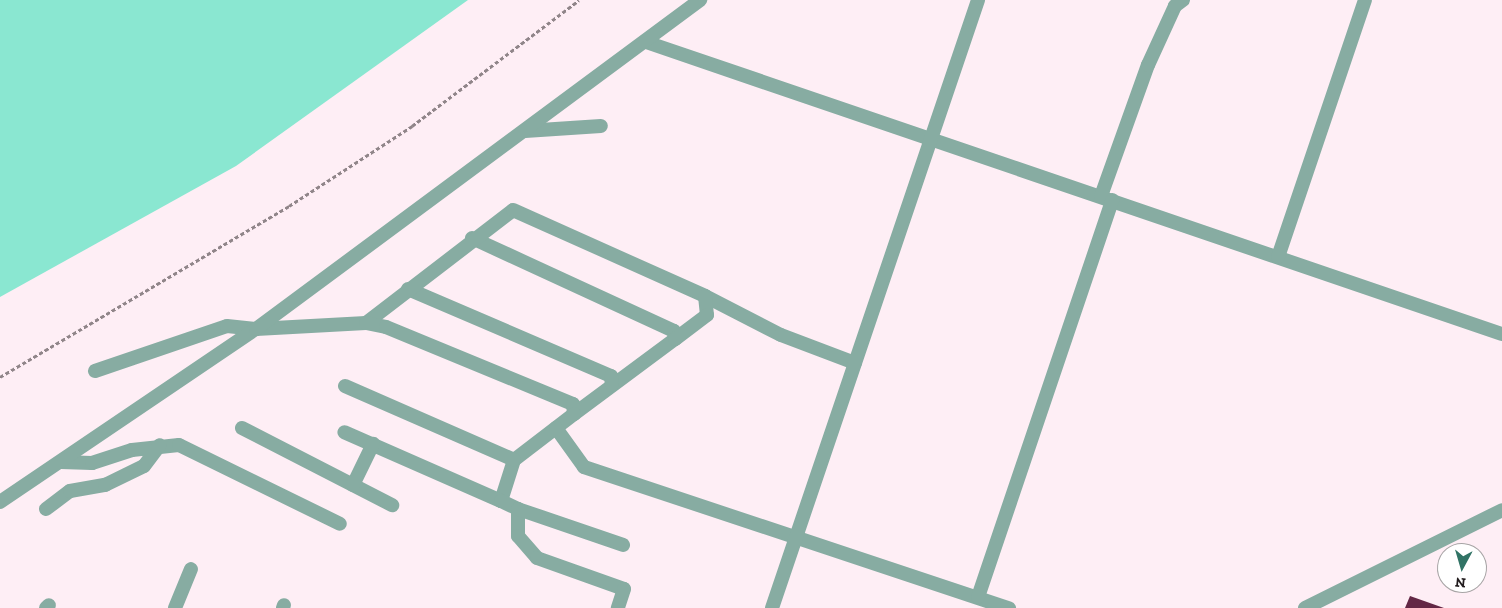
<!DOCTYPE html>
<html>
<head>
<meta charset="utf-8">
<style>
	body { margin:0 }
	#map { position:relative; width:1502px; height:608px; overflow:hidden; background:#feeef5; font-family:"Zilla Slab",serif }
	div>[style] { position:absolute }
	[style*='--x'] { left:calc(var(--x)*1px); top:calc(var(--y)*1px); width:calc(var(--w)*1px); rotate:calc(var(--a)*1deg) }
	.water>* { inset:0; background:#8ae7d1 }
	.building>* { inset:0; background:#632745 }
	.path>* { height:3px; margin-top:-1.5px; transform-origin:0; background:repeating-linear-gradient(90deg,#908589 0 4px,transparent 0 6.5px) }
	.service>* { height:14px; margin:-7px; padding:0 7px; transform-origin:7px; border-radius:7px; background:#87aca2 }
	.minor>* { height:14px; margin:-7px; padding:0 7px; transform-origin:7px; border-radius:7px; background:#87aca2 }
	.tertiary>* { height:14px; margin:-7px; padding:0 7px; transform-origin:7px; border-radius:7px; background:#87aca2 }
	span { translate:-50% -50%; white-space:nowrap; text-align:center; line-height:1.15; -webkit-text-stroke:5px #fff; paint-order:stroke }
	.north { position:absolute; left:1437px; top:543px; width:50px; height:50px; box-sizing:border-box; background:#fff; border:1px solid #a7a4a5; border-radius:50%; rotate:186deg; font-size:14px; font-weight:700; line-height:20px; text-align:center; color:#221c1e }
	.north::after { content:''; display:block; margin:auto; width:18px; height:22px; background:#317365; clip-path:polygon(50% 0,100% 100%,50% 72%,0 100%) }
</style>
</head>
<body>
<div id="map">
	<div class="water">
		<i style="clip-path:polygon(0 0,468px 0,236px 166px,0 297px)"></i>
	</div>
	<div class="building">
		<i style="clip-path:polygon(1410px 596px,1444px 608px,1405px 608px)"></i>
	</div>
	<div class="path">
		<i style="--x:0;--y:377;--w:336;--a:-30.6"></i>
		<i style="--x:289;--y:206;--w:147;--a:-33"></i>
		<i style="--x:412;--y:126;--w:209;--a:-37"></i>
	</div>
	<div class="service">
		<i style="--x:525;--y:131;--w:76;--a:-3.8"></i>
		<i style="--x:472;--y:238;--w:222;--a:24.7"></i>
		<i style="--x:674;--y:331;--w:8;--a:83"></i>
		<i style="--x:675;--y:339;--w:126;--a:143.4"></i>
		<i style="--x:408;--y:289;--w:221;--a:23.2"></i>
		<i style="--x:611;--y:376;--w:9;--a:84"></i>
		<i style="--x:705;--y:296;--w:85;--a:27.2"></i>
		<i style="--x:781;--y:335;--w:79;--a:20.7"></i>
		<i style="--x:366;--y:323;--w:185;--a:-37.5"></i>
		<i style="--x:513;--y:210;--w:210;--a:24.1"></i>
		<i style="--x:705;--y:296;--w:19;--a:84"></i>
		<i style="--x:707;--y:315;--w:40;--a:143"></i>
		<i style="--x:256;--y:329;--w:110;--a:-3.1"></i>
		<i style="--x:366;--y:323;--w:20;--a:11"></i>
		<i style="--x:386;--y:327;--w:202;--a:22.4"></i>
		<i style="--x:573;--y:404;--w:10;--a:84"></i>
		<i style="--x:574;--y:414;--w:76;--a:142.5"></i>
		<i style="--x:514;--y:460;--w:43;--a:107.6"></i>
		<i style="--x:501;--y:501;--w:171;--a:-156.3"></i>
		<i style="--x:345;--y:386;--w:184;--a:23.6"></i>
		<i style="--x:242;--y:428;--w:169;--a:27.2"></i>
		<i style="--x:353;--y:485;--w:46;--a:-64"></i>
		<i style="--x:501;--y:501;--w:19;--a:25"></i>
		<i style="--x:518;--y:509;--w:27;--a:90"></i>
		<i style="--x:518;--y:536;--w:29;--a:49"></i>
		<i style="--x:537;--y:558;--w:92;--a:19.6"></i>
		<i style="--x:624;--y:589;--w:20;--a:108"></i>
		<i style="--x:518;--y:509;--w:111;--a:18.9"></i>
	</div>
	<div class="minor">
		<i style="--x:646;--y:42;--w:904;--a:18.84"></i>
		<i style="--x:1101;--y:196;--w:139;--a:-70.3"></i>
		<i style="--x:1148;--y:65;--w:65;--a:-65.4"></i>
		<i style="--x:1175;--y:6;--w:10;--a:-37"></i>
		<i style="--x:1278;--y:257;--w:271;--a:-71.3"></i>
		<i style="--x:95;--y:371;--w:139;--a:-18.8"></i>
		<i style="--x:227;--y:326;--w:29;--a:6"></i>
		<i style="--x:556;--y:428;--w:48;--a:54.3"></i>
		<i style="--x:584;--y:467;--w:448;--a:18.4"></i>
		<i style="--x:61;--y:462;--w:31;--a:2"></i>
		<i style="--x:92;--y:463;--w:42;--a:-18"></i>
		<i style="--x:132;--y:450;--w:47;--a:-6.1"></i>
		<i style="--x:179;--y:445;--w:179;--a:26.1"></i>
		<i style="--x:0;--y:502;--w:309;--a:-34.1"></i>
		<i style="--x:256;--y:329;--w:553;--a:-36.54"></i>
		<i style="--x:46;--y:509;--w:30;--a:-37"></i>
		<i style="--x:70;--y:491;--w:36;--a:-10"></i>
		<i style="--x:105;--y:485;--w:43;--a:-26"></i>
		<i style="--x:144;--y:466;--w:26;--a:-53"></i>
		<i style="--x:978;--y:597;--w:419;--a:-71.3"></i>
		<i style="--x:46;--y:608;--w:4;--a:-45"></i>
		<i style="--x:175;--y:608;--w:42;--a:-67.7"></i>
		<i style="--x:283;--y:608;--w:3;--a:-72"></i>
		<i style="--x:772;--y:608;--w:642;--a:-71.28"></i>
	</div>
	<div class="tertiary">
		<i style="--x:1305;--y:608;--w:220;--a:-26.4"></i>
	</div>
	<div class="north">N</div>
</div>
</body>
</html>
